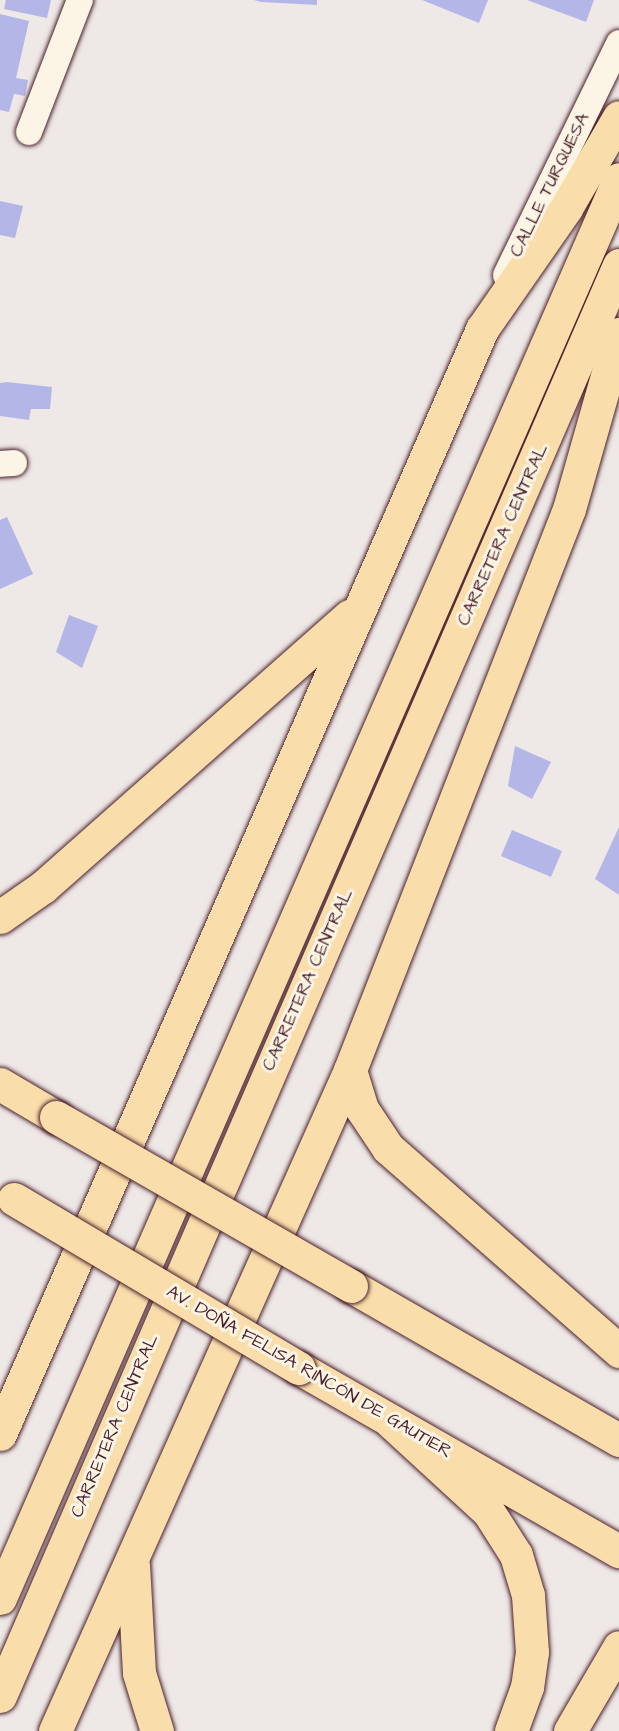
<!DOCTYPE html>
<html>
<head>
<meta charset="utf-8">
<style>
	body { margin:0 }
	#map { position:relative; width:619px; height:1731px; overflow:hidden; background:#eee8e6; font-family:"Architects Daughter",sans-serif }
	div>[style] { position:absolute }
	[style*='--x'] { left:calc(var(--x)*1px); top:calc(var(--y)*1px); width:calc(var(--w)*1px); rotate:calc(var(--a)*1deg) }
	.building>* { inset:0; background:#b5b6e8 }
	.roads { filter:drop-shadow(0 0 2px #4a1f2b) drop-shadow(0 0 2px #4a1f2b) }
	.street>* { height:26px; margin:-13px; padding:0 13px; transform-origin:13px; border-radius:13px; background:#fcf5e5 }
	.primary>* { height:33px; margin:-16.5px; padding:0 16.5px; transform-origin:16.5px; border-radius:16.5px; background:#f9deab }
	.highway>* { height:33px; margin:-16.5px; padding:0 16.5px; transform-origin:16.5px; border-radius:16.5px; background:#f9deab }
	.bridges { filter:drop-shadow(0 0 2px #4a1f2b) drop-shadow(0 0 2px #4a1f2b) }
	.primary-bridge>* { height:33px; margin:-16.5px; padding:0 16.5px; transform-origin:16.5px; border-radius:16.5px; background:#f9deab }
	span { translate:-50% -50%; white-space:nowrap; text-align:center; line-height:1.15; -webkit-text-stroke:6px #fcf5e5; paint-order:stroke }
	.street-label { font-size:18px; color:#4a1f2b }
</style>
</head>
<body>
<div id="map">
	<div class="building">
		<i style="clip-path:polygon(6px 0,51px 0,47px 18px,4px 9px)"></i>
		<i style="clip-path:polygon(254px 0,317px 0,317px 5px,261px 2px)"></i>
		<i style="clip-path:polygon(422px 0,488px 0,479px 23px)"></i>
		<i style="clip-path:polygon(527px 0,594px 0,586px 22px)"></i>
		<i style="clip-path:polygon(0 14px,29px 21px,16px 78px,28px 80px,25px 96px,14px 94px,9px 112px,0 110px)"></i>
		<i style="clip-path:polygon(0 201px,23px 206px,15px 238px,0 235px)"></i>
		<i style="clip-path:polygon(7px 382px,52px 387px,50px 409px,31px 409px,29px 420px,0 416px,0 383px)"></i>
		<i style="clip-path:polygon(7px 517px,33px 574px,0 589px,0 520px)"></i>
		<i style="clip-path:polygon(69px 615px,98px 626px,82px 668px,56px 652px)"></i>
		<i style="clip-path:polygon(515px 746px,551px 762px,532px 799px,508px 786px)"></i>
		<i style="clip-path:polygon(619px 827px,619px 895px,595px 879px)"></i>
		<i style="clip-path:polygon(512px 830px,562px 851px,551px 877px,501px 856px)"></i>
	</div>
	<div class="roads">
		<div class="street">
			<i style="--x:29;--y:132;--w:142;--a:-68.9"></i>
			<i style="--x:506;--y:275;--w:258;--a:-64"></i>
			<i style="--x:0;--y:464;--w:14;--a:-4"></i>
		</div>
		<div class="primary">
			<i style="--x:0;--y:1084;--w:65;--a:30.5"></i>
			<i style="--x:351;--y:1286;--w:309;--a:29.9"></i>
			<i style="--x:299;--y:1368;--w:369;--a:29.8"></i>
		</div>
		<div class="highway">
			<i style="--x:0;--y:917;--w:52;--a:-34.9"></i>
			<i style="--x:43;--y:887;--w:409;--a:-41.5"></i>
			<i style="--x:350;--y:1070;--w:41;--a:72.9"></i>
			<i style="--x:362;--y:1109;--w:47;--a:56.3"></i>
			<i style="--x:388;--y:1148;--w:308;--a:41.3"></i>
			<i style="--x:390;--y:1421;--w:133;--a:42.6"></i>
			<i style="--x:488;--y:1511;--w:52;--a:57.5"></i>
			<i style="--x:516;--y:1555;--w:42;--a:73.3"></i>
			<i style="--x:528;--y:1595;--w:57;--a:86"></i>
			<i style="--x:532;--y:1652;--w:35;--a:98"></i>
			<i style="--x:527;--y:1687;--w:47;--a:110"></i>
			<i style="--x:0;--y:1434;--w:1206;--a:-66.43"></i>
			<i style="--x:482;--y:329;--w:147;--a:-55.2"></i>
			<i style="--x:566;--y:208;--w:105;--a:-59.8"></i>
			<i style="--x:133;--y:1565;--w:108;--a:86.8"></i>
			<i style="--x:139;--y:1673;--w:61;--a:72.8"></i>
			<i style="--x:0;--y:1598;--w:1548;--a:-66.43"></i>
			<i style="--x:0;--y:1696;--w:1559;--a:-66.61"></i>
			<i style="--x:55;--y:1731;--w:724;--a:-65.95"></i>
			<i style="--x:350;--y:1070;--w:602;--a:-68.68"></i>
			<i style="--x:569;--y:509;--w:182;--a:-74.1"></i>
			<i style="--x:570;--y:1731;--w:97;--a:-59.7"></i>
		</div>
	</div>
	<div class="bridges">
		<div class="primary-bridge">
			<i style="--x:56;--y:1117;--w:340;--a:29.8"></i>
			<i style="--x:14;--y:1199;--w:331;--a:30.7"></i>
		</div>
	</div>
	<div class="street-label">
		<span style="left:550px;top:185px;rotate:-64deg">CALLE TURQUESA</span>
		<span style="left:503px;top:535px;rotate:-66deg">CARRETERA CENTRAL</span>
		<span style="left:308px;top:980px;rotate:-66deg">CARRETERA CENTRAL</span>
		<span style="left:309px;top:1372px;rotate:30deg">AV. DOÑA FELISA RINCÓN DE GAUTIER</span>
		<span style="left:115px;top:1426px;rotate:-67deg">CARRETERA CENTRAL</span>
	</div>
</div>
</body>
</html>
